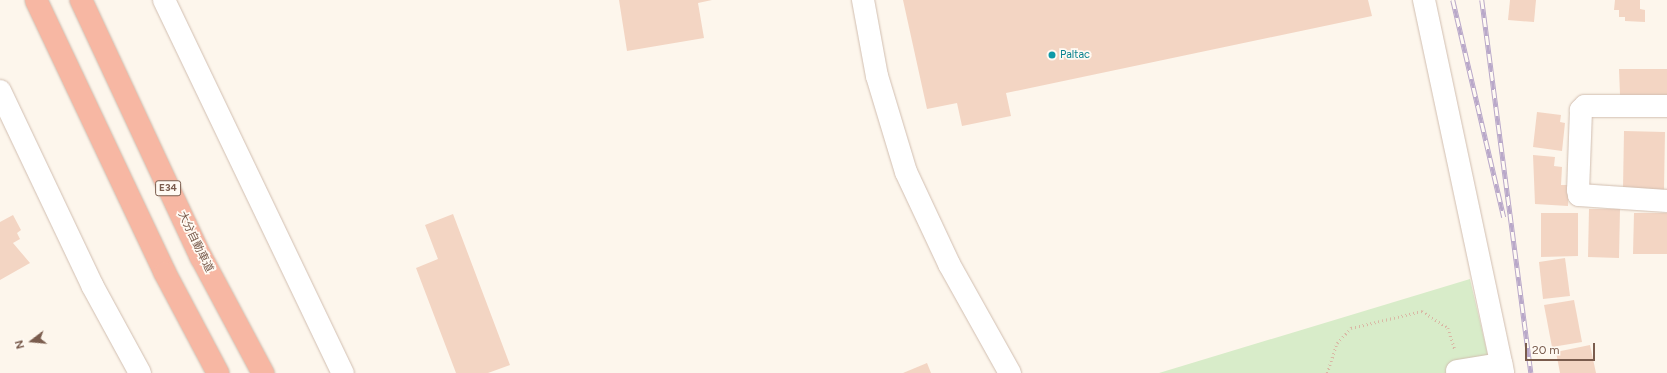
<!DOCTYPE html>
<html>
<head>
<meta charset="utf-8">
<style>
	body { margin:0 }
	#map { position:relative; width:1667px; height:373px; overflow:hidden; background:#fdf6ec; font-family:Figtree,"Noto Sans JP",sans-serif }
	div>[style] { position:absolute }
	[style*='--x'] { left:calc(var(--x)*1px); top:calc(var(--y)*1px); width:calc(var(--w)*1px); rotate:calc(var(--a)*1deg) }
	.green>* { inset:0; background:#d8ecc9 }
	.building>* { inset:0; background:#f3d5c3 }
	.path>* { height:2.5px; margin-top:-1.25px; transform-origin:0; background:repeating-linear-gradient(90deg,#d9b8a5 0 1px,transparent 0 4px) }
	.roads { filter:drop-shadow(0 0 1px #d1beb0) drop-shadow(0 0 1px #d1beb0) }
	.minor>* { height:22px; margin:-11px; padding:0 11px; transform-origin:11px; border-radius:11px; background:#fff }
	.highway>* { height:22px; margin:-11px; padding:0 11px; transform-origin:11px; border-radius:11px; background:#f7b7a3 }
	.rail>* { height:4.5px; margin-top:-2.25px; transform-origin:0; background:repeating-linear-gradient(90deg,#fffaf3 0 9px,#b9a8c9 0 18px); box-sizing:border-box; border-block:1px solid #b9a8c9 }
	.dots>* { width:11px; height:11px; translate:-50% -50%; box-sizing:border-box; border:2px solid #fffaf3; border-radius:50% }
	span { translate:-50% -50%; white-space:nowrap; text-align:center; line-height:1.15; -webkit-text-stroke:3.5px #fffaf3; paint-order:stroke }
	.shield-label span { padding:1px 3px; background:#fffaf3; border:1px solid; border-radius:3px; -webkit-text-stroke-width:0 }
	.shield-label { font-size:10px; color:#7a5c4d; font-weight:700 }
	.culture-label { font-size:11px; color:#0d838f }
	.left { translate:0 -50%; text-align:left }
	.street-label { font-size:11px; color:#7a5c4d }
	.north { position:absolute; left:12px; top:321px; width:40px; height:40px; -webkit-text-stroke:3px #fffaf3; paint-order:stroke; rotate:254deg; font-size:11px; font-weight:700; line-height:16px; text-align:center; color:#7a5c4d }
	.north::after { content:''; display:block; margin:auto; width:14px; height:18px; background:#7a5c4d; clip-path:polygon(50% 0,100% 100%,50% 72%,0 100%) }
	.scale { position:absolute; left:1525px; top:343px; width:70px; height:18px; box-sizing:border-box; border:2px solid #7a5c4d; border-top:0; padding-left:5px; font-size:12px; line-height:14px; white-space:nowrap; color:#7a5c4d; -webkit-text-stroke:3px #fffaf3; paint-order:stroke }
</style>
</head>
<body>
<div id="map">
	<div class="green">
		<i style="clip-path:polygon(1470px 279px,1492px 373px,1159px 373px)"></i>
	</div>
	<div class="building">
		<i style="clip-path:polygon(619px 0,712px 0,698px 3px,704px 38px,627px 51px)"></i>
		<i style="clip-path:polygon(903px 0,1368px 0,1372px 16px,1006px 93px,1011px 116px,962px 126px,957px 103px,927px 109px)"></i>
		<i style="clip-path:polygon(1510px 0,1536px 0,1534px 22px,1508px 20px)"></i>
		<i style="clip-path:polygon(1615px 0,1640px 0,1640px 9px,1645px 10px,1645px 22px,1625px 21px,1625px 17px,1619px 17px,1619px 10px,1614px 10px)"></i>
		<i style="clip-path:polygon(1619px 69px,1667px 69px,1667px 95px,1620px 95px)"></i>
		<i style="clip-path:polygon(1537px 112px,1561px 115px,1560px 122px,1565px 123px,1562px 151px,1533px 147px)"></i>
		<i style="clip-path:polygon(1624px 131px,1665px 132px,1664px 190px,1623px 189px)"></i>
		<i style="clip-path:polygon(1533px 155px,1555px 157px,1554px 166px,1562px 167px,1561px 185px,1569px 185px,1568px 206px,1535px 204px)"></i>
		<i style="clip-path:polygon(1589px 209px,1620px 209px,1619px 258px,1588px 257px)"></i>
		<i style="clip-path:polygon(1541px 213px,1578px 213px,1578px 256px,1541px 257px)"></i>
		<i style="clip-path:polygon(1634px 213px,1667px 213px,1667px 254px,1633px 254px)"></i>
		<i style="clip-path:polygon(453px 214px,510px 365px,488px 373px,456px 373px,416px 268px,438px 259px,425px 225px)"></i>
		<i style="clip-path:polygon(13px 215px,21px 230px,17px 233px,20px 239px,13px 243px,30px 263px,0 280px,0 222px)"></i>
		<i style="clip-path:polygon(1565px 258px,1570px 296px,1543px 299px,1539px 262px)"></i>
		<i style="clip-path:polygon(1574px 300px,1582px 342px,1552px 347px,1544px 305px)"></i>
		<i style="clip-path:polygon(1590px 345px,1596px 373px,1560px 373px,1556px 352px)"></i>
		<i style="clip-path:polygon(927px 363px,931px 373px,903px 373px)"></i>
	</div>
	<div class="path">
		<i style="--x:1327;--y:373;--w:32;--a:-72"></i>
		<i style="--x:1337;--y:343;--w:21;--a:-47"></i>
		<i style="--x:1351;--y:328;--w:73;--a:-13.5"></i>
		<i style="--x:1422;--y:311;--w:31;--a:33"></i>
		<i style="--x:1448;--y:328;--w:22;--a:72"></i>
	</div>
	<div class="roads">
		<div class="minor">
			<i style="--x:164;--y:0;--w:414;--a:64.4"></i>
			<i style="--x:863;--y:0;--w:77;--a:79.6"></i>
			<i style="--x:877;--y:76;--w:100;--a:73.2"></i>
			<i style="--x:906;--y:172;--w:102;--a:64.9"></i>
			<i style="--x:949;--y:264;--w:125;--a:60.8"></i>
			<i style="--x:1424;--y:0;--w:381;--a:78"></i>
			<i style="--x:0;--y:91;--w:215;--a:64.6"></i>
			<i style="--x:92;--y:285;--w:100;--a:61.4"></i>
			<i style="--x:1667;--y:106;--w:82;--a:180"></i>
			<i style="--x:1585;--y:106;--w:6;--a:135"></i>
			<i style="--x:1581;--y:110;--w:80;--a:92.1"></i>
			<i style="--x:1578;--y:190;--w:5;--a:79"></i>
			<i style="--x:1579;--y:195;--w:88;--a:3.9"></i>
			<i style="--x:1457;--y:371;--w:45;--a:-9"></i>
		</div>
		<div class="highway">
			<i style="--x:36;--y:0;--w:302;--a:64.7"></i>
			<i style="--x:165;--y:273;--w:113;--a:62.1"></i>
			<i style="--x:81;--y:0;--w:284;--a:65"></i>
			<i style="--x:201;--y:257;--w:132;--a:61.9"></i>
		</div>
	</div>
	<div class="rail">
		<i style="--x:1453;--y:0;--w:223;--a:76.8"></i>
		<i style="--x:1482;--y:0;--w:376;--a:82.5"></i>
	</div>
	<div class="dots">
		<i style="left:1052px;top:55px;background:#0f9aa8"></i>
	</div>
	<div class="shield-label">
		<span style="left:168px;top:188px">E34</span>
	</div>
	<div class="culture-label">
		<span class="left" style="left:1060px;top:55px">Paltac</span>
	</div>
	<div class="street-label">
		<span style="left:195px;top:242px;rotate:64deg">大分自動車道</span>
	</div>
	<div class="north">N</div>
	<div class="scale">20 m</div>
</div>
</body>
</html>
